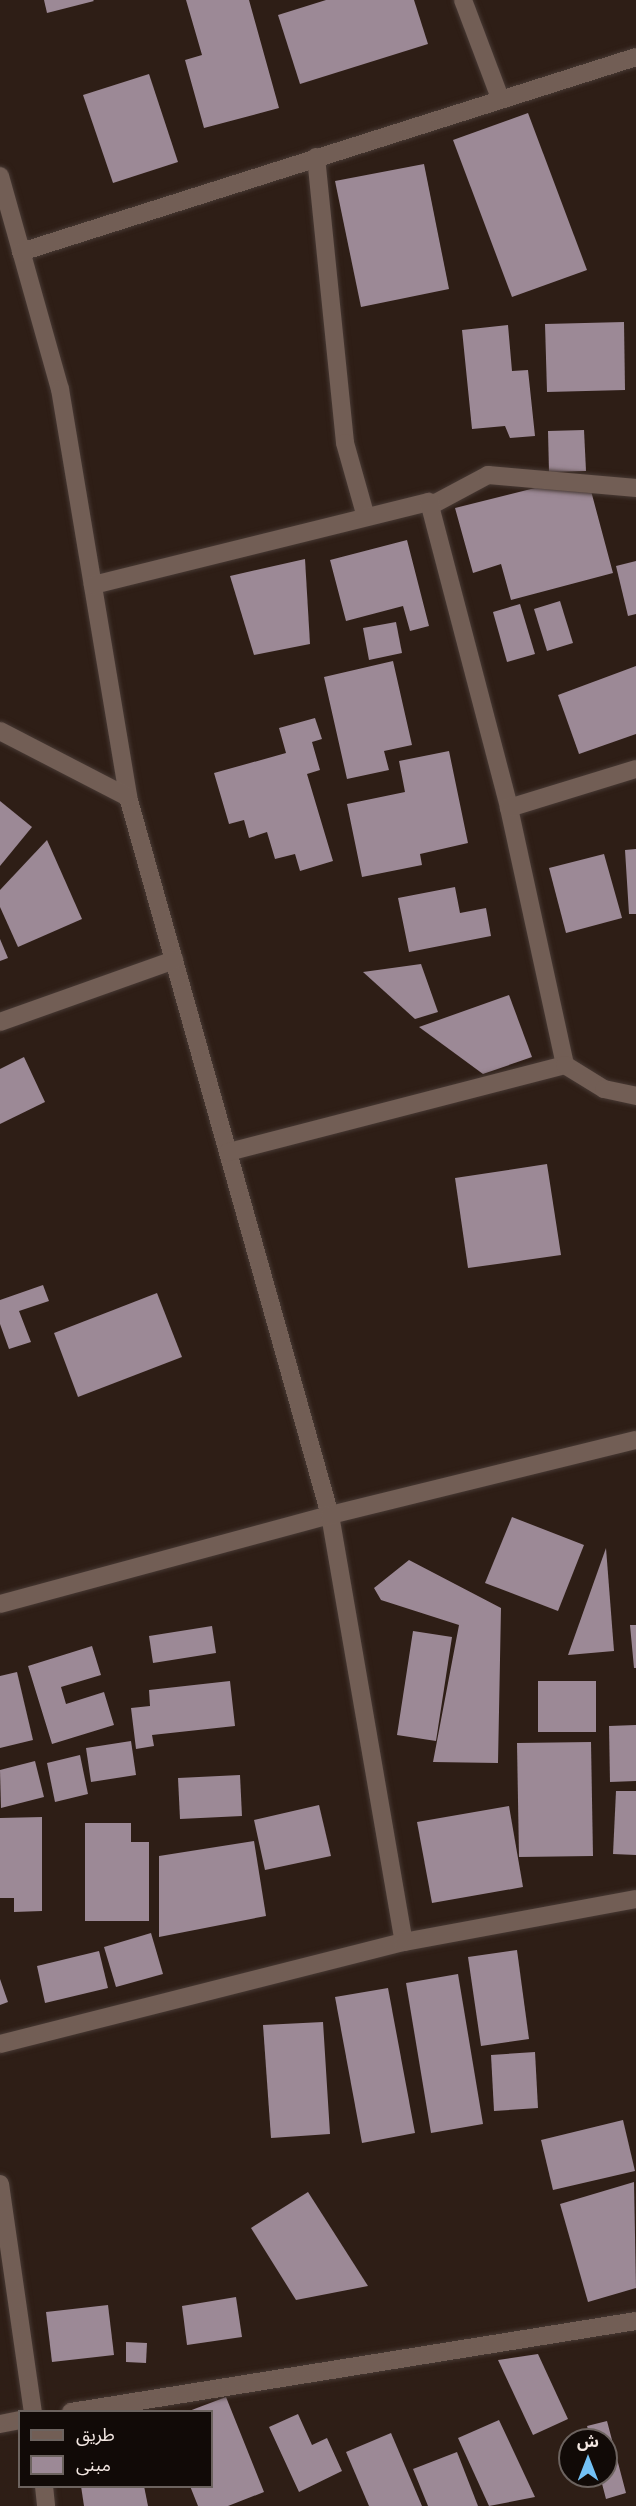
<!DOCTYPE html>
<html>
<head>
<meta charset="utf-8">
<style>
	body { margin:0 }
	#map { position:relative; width:636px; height:2506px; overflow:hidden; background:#2e1e16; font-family:Karla,"Noto Sans Arabic",sans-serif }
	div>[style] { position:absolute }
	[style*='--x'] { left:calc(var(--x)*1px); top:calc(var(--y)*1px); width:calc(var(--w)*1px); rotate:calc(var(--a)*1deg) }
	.building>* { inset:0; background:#9c8996 }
	.roads { filter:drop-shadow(0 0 2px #473934) drop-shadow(0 0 2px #473934) }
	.lane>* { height:18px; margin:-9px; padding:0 9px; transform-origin:9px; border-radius:9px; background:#725e55 }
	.street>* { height:18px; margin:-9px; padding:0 9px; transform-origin:9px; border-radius:9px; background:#725e55 }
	span { translate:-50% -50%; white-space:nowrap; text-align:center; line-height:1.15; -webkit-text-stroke:6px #110a07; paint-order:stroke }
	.legend { position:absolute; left:18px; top:2410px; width:195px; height:78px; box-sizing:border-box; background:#110a07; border:2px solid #6c635f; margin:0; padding:8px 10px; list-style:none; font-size:18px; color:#f4e8e3 }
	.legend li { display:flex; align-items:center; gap:12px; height:30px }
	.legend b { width:30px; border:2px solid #6c635f }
	.north { position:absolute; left:558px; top:2428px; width:60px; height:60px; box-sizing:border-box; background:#110a07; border:2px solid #6c635f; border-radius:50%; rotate:0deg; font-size:16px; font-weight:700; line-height:24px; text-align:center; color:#f4e8e3 }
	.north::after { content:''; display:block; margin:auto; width:21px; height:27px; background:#73c1f5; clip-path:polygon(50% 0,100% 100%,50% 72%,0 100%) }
</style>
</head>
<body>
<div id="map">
	<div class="building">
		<i style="clip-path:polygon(44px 0,93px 0,94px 1px,47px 13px)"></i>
		<i style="clip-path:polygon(186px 0,249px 0,279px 108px,204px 128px,185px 60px,202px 55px)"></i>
		<i style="clip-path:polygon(326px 0,414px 0,428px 44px,300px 84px,278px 15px)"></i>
		<i style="clip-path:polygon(149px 74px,178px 162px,113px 183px,83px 95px)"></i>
		<i style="clip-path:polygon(528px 113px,587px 270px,512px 297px,453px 140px)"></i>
		<i style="clip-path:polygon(424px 164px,449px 289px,361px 307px,335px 181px)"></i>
		<i style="clip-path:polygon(624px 322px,625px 390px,547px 392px,545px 324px)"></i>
		<i style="clip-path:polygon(508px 325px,512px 371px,528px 370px,535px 436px,510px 438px,505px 426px,472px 429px,462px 330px)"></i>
		<i style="clip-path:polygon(584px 430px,586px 471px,549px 472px,548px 431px)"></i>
		<i style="clip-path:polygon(547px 485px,590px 487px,613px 573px,511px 600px,501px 564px,473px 573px,455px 508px)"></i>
		<i style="clip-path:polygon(407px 540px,429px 626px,410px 631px,403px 606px,346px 621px,330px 560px)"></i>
		<i style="clip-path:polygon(305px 559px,310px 644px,254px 655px,230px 576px)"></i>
		<i style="clip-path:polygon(636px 561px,636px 614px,628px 616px,616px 566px)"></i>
		<i style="clip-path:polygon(560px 601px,573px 643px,547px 651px,534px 609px)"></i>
		<i style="clip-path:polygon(520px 604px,535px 654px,507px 662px,493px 612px)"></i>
		<i style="clip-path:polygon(396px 622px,402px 653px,369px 660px,363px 628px)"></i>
		<i style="clip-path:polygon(393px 661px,412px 745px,384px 751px,389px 770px,347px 779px,324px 677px)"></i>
		<i style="clip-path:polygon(636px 666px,636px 734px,579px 754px,558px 695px)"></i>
		<i style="clip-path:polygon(315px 718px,322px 739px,312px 742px,320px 770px,307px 774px,333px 861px,300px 871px,295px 854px,275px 859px,267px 832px,249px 838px,244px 820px,229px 824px,214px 773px,286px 753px,279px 728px)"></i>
		<i style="clip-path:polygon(449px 751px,468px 843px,420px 854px,422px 865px,362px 877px,347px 804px,405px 792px,399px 761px)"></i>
		<i style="clip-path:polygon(0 801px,32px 827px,0 866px)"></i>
		<i style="clip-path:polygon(47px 840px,82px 919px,18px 947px,0 907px,0 890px)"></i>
		<i style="clip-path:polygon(636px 849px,636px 914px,629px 914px,625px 850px)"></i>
		<i style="clip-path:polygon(604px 854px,622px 918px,566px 933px,549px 868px)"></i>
		<i style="clip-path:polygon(455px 887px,460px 913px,486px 908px,491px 936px,409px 952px,398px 898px)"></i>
		<i style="clip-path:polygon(0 939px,8px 958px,0 961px)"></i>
		<i style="clip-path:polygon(421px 964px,438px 1012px,415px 1019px,363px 972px)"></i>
		<i style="clip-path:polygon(509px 995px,532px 1057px,483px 1074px,419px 1027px)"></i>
		<i style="clip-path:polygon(24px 1057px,45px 1102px,0 1124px,0 1069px)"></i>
		<i style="clip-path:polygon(547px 1164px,561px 1255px,468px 1268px,455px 1178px)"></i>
		<i style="clip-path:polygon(43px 1285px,49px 1301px,19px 1311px,31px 1342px,9px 1349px,0 1324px,0 1300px)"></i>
		<i style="clip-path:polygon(157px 1293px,182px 1357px,78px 1397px,54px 1333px)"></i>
		<i style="clip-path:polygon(512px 1517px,584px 1545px,558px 1611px,485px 1583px)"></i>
		<i style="clip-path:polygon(606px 1548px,614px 1651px,568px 1655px)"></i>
		<i style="clip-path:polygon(409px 1560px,501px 1608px,498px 1763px,433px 1762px,459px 1625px,381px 1600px,374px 1588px)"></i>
		<i style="clip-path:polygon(630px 1625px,636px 1625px,636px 1668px,634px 1668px)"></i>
		<i style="clip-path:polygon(212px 1626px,216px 1653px,153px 1663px,149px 1636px)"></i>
		<i style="clip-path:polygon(413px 1631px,452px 1637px,436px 1741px,397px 1735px)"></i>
		<i style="clip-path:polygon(92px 1646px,101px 1675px,61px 1687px,66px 1704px,104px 1692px,114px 1725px,52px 1744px,28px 1666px)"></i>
		<i style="clip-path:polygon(17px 1672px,33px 1740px,0 1748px,0 1676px)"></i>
		<i style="clip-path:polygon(230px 1681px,235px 1726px,152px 1735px,154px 1746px,136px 1749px,131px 1708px,150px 1706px,149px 1690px)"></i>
		<i style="clip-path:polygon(538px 1681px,596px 1681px,596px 1732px,538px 1732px)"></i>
		<i style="clip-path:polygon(636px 1725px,636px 1781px,610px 1782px,609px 1726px)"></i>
		<i style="clip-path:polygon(131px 1741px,136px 1775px,91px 1782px,86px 1748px)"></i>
		<i style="clip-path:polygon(591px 1742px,593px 1856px,519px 1857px,517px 1743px)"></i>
		<i style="clip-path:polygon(80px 1755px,88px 1794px,55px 1802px,47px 1763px)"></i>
		<i style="clip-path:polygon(35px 1761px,44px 1797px,1px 1808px,0 1770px)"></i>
		<i style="clip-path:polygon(240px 1775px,242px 1816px,180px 1819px,178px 1778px)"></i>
		<i style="clip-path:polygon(616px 1791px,636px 1791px,636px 1855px,613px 1854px)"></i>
		<i style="clip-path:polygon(319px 1805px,331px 1856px,265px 1870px,254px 1820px)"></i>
		<i style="clip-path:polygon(509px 1806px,523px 1887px,432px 1903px,417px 1822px)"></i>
		<i style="clip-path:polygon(42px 1817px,42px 1911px,14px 1912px,14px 1898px,0 1898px,0 1818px)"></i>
		<i style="clip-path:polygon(85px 1823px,131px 1823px,131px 1842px,149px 1842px,149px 1921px,85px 1921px)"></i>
		<i style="clip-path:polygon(254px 1841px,266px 1916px,159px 1937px,159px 1856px)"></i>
		<i style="clip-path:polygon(151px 1933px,163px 1974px,116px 1987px,104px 1947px)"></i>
		<i style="clip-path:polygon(517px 1950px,529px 2039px,481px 2046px,468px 1957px)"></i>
		<i style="clip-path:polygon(99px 1951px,108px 1988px,45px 2003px,37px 1966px)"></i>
		<i style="clip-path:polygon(458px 1974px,483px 2124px,431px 2133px,406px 1983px)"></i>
		<i style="clip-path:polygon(0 1979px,8px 2002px,0 2005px)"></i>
		<i style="clip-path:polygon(388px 1988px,415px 2133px,362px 2143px,335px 1997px)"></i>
		<i style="clip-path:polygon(323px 2022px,330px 2134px,271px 2138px,263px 2025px)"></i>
		<i style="clip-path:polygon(535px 2052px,538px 2108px,494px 2111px,491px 2055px)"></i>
		<i style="clip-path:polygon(623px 2120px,635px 2171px,553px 2190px,541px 2140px)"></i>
		<i style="clip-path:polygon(634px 2182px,636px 2288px,588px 2302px,560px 2204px)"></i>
		<i style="clip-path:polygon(308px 2192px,368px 2286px,296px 2300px,251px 2228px)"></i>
		<i style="clip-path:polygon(236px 2297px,242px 2337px,187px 2345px,182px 2306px)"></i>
		<i style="clip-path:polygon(108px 2305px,114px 2355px,52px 2362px,46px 2312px)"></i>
		<i style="clip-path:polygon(126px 2342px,147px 2343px,146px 2363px,126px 2362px)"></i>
		<i style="clip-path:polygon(538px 2354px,568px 2419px,533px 2435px,498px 2360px)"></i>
		<i style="clip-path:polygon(226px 2397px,264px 2492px,228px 2506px,198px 2506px,190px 2486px,212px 2486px,212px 2412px,189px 2411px)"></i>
		<i style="clip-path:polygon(298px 2414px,312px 2445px,327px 2438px,342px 2471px,299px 2492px,269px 2427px)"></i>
		<i style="clip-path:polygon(499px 2420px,535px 2497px,489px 2506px,458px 2438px)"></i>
		<i style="clip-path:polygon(607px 2421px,626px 2493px,606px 2499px,600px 2476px,606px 2476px,606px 2440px,591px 2440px,587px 2426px)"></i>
		<i style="clip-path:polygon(391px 2433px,422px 2506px,369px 2506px,346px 2452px)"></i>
		<i style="clip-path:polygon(457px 2452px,478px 2506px,428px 2506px,413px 2469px)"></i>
		<i style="clip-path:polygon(81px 2486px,144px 2486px,148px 2506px,84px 2506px)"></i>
	</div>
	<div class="roads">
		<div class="lane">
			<i style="--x:463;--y:0;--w:105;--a:69.3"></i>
			<i style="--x:316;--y:157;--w:287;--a:84.2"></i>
			<i style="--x:345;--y:443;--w:77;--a:74.2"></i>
		</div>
		<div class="street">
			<i style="--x:0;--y:176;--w:221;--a:74.3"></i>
			<i style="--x:60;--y:389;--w:414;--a:80.5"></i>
			<i style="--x:128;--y:797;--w:746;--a:74.29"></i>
			<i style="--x:330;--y:1515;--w:433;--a:80.2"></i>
			<i style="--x:21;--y:252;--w:645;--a:-17.59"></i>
			<i style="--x:430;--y:506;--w:66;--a:-28.1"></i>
			<i style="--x:488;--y:475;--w:149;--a:5"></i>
			<i style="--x:93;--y:585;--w:346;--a:-13.9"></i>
			<i style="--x:429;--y:502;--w:316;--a:75.3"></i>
			<i style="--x:509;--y:808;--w:263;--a:77.7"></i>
			<i style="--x:565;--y:1065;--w:348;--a:165.5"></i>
			<i style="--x:0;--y:731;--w:144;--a:27.3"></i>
			<i style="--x:509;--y:808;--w:133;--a:-17.1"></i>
			<i style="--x:0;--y:1022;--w:185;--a:-19.6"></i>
			<i style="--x:565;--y:1065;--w:46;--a:31.6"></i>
			<i style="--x:604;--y:1089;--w:33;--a:12"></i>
			<i style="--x:0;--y:1604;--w:342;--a:-15.1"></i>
			<i style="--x:330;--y:1515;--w:315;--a:-13.8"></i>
			<i style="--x:0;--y:2044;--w:417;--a:-14.2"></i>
			<i style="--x:404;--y:1942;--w:236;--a:-10.5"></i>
			<i style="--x:0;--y:2184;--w:230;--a:81.8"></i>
			<i style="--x:71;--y:2412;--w:572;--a:-9.15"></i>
			<i style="--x:0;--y:2424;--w:20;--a:-11"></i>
			<i style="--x:44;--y:2486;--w:20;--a:84"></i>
		</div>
	</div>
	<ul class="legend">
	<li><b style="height:8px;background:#725e55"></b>طريق</li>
	<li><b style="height:16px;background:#9c8996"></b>مبنى</li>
	</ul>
	<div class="north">ش</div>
</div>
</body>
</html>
